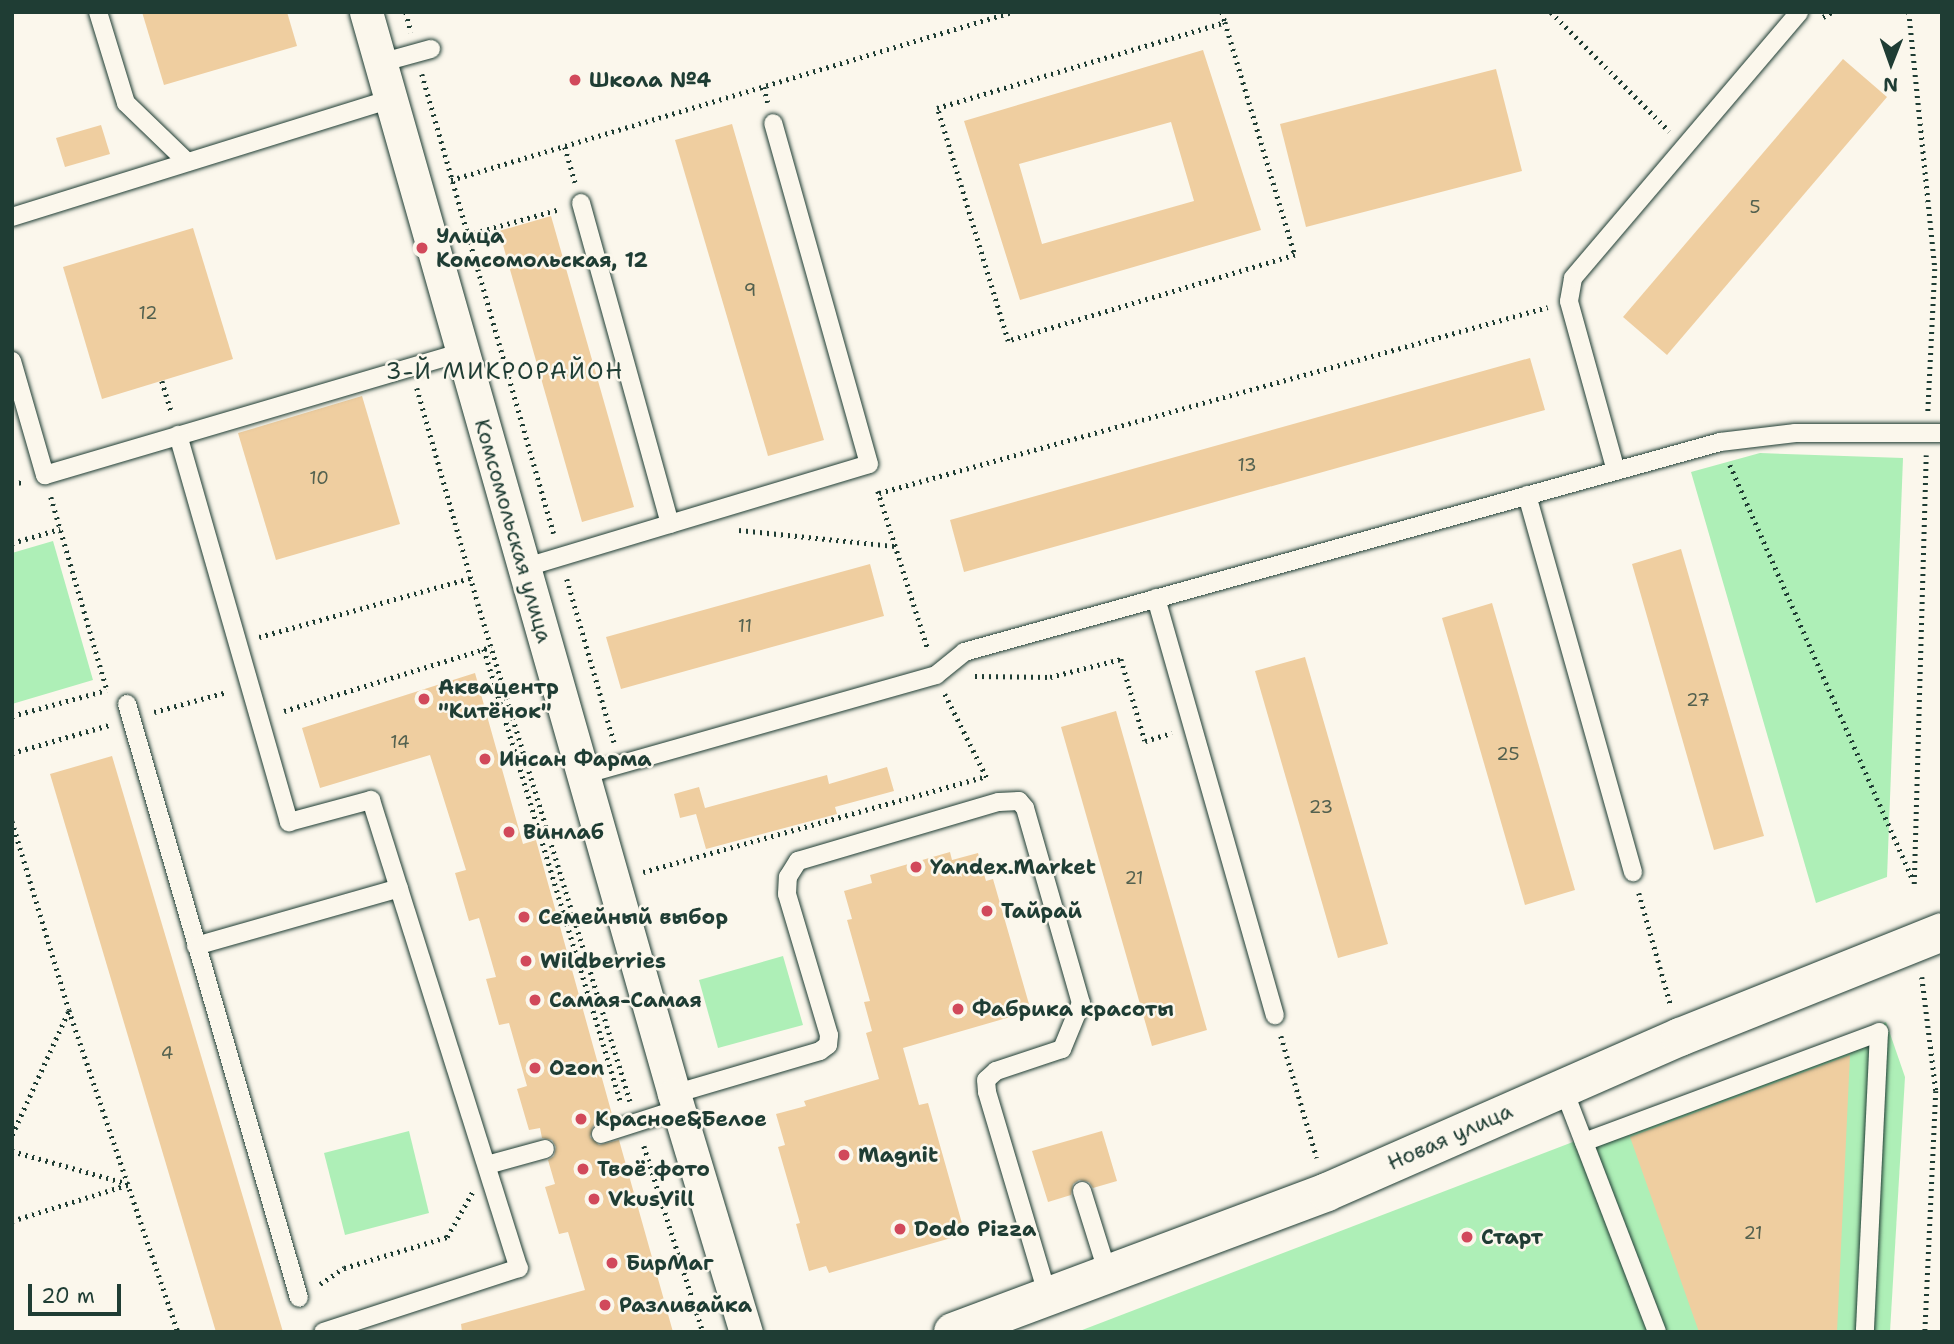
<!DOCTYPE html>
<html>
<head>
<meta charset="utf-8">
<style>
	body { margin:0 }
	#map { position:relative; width:1954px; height:1344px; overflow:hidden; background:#fbf7ec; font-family:"Shantell Sans",sans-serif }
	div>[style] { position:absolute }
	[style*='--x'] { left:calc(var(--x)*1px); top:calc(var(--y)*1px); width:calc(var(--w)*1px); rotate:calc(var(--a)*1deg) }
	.green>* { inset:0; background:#aeefb7 }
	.building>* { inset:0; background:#efcea0 }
	.path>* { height:4.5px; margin-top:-2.25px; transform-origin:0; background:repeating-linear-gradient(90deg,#1f3d34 0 2px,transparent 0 7px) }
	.roads { filter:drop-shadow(0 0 2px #1f3d34) drop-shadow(0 0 2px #1f3d34) }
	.lane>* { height:18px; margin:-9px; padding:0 9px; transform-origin:9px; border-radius:9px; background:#fbf7ec }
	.street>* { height:33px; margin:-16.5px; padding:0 16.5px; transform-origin:16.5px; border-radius:16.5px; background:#fbf7ec }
	.secondary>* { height:38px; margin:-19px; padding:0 19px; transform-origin:19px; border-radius:19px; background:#fbf7ec }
	.dots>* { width:19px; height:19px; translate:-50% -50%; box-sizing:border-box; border:4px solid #fbf7ec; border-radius:50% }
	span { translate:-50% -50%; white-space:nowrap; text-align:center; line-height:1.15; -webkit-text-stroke:5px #fbf7ec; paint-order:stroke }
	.number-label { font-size:18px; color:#53614f }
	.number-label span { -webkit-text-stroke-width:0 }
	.poi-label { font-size:21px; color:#1f3d34; font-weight:700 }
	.left { translate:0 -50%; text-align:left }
	.street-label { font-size:21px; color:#1f3d34 }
	.neighbourhood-label { font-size:23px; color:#1f3d34; letter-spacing:2px }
	.frame { position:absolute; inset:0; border:14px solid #1f3d34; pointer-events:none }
	.north { position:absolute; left:1856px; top:28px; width:70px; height:70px; -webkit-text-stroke:5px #fbf7ec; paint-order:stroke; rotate:181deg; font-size:19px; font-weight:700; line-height:28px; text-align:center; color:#1f3d34 }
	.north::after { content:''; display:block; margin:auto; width:24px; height:32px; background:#1f3d34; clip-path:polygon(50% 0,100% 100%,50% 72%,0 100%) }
	.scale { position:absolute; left:28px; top:1284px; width:93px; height:32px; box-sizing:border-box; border:4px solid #1f3d34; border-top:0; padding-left:9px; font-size:21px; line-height:24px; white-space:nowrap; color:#1f3d34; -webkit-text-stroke:5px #fbf7ec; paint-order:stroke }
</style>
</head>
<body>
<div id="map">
	<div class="green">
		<i style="clip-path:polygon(1760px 453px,1903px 458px,1887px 877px,1816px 903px,1691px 472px)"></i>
		<i style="clip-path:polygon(53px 541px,93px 680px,12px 704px,12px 553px)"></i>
		<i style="clip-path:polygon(783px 956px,803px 1025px,718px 1048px,699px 980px)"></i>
		<i style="clip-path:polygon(1886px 1022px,1905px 1077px,1890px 1332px,1077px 1332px)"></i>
		<i style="clip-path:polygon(409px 1131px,429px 1213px,345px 1235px,324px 1153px)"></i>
	</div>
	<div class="building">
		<i style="clip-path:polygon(142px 12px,287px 12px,297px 46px,164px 85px)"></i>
		<i style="clip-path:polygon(evenodd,1203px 50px,1261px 230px,1020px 300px,964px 121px,1203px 50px,1171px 122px,1194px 201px,1042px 244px,1019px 164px,1171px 122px)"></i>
		<i style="clip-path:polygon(1843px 59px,1887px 97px,1667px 355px,1623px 317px)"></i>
		<i style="clip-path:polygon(1496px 69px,1522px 171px,1306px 227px,1280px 124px)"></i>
		<i style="clip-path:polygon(732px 124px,824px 440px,768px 456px,675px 140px)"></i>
		<i style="clip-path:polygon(101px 125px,110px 154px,65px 167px,56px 138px)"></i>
		<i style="clip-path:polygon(551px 216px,634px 507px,582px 522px,499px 231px)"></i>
		<i style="clip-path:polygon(193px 228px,233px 359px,102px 399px,63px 267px)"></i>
		<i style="clip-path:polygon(1530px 358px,1545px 410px,964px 572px,950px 520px)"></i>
		<i style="clip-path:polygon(362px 396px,400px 524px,276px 560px,238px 433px)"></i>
		<i style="clip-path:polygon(1681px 549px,1764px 836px,1714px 850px,1632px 564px)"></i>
		<i style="clip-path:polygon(870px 564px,884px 616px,621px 689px,606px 637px)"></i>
		<i style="clip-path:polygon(1492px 603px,1575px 890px,1525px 905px,1442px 618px)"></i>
		<i style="clip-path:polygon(1305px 657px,1388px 944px,1338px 958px,1255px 671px)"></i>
		<i style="clip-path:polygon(475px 673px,523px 844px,536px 840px,613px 1118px,593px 1126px,590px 1137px,599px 1145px,619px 1140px,673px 1332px,462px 1332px,461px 1324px,585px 1290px,568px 1232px,559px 1234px,545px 1187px,555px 1184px,548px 1160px,554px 1156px,556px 1147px,552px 1140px,542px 1138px,540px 1128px,529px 1130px,517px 1089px,527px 1086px,509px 1023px,499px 1025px,486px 979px,496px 977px,479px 918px,469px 921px,455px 873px,466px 870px,430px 755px,320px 788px,302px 728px)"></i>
		<i style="clip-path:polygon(1116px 711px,1207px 1030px,1152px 1046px,1061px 727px)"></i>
		<i style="clip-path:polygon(112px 756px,283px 1332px,216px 1332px,50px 774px)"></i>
		<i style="clip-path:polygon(887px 767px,894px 791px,835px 807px,837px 814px,706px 849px,696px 814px,680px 818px,674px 794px,699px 787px,705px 808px,827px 775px,829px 784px)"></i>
		<i style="clip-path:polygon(950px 852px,952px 860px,978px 853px,986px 881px,993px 879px,1031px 1011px,903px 1048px,919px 1105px,928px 1103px,965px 1234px,829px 1273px,826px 1266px,809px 1271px,796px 1224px,800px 1223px,778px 1147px,785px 1145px,776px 1114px,806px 1106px,804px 1101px,879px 1079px,866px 1033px,872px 1031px,864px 1002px,870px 1001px,847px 920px,852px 919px,844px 891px,872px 883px,870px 875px)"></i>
		<i style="clip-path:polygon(1850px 1055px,1837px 1332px,1699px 1332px,1630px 1137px)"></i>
		<i style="clip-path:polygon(1102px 1131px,1117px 1181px,1093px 1188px,1089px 1182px,1079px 1180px,1073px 1184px,1071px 1195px,1048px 1202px,1032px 1151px)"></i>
	</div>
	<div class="path">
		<i style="--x:406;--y:12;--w:21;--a:76"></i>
		<i style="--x:1222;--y:12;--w:10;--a:73"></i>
		<i style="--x:1225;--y:22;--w:243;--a:73.3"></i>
		<i style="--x:1295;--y:255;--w:300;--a:163.3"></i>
		<i style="--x:1008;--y:341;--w:244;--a:-106.9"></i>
		<i style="--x:937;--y:108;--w:301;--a:-16.6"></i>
		<i style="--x:1551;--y:12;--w:168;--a:45.2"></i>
		<i style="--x:1909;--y:12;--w:258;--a:84.2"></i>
		<i style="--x:1935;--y:269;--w:142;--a:92.8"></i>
		<i style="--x:1823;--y:17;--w:10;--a:-29"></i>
		<i style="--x:422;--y:74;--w:478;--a:74"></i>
		<i style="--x:764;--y:87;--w:16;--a:76"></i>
		<i style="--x:565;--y:147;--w:37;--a:74"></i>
		<i style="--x:451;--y:180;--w:586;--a:-16.67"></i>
		<i style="--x:467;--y:235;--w:97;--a:-15.6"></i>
		<i style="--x:162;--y:381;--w:34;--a:73"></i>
		<i style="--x:417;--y:388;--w:224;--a:74.2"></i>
		<i style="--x:478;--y:604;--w:520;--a:72.99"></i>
		<i style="--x:1730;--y:465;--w:454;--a:66.2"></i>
		<i style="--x:12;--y:484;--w:10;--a:-11"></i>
		<i style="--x:878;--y:491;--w:167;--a:72.5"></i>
		<i style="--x:879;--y:493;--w:694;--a:-15.54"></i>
		<i style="--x:51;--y:497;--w:201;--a:73.8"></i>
		<i style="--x:739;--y:530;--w:157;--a:5.9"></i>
		<i style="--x:12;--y:543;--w:50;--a:-16.3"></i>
		<i style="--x:567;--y:579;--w:170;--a:73.9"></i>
		<i style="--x:259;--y:637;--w:220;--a:-15.6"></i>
		<i style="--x:484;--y:649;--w:473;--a:73.2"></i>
		<i style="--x:975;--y:676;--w:75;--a:0.8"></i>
		<i style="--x:1050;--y:677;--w:73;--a:-14.2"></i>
		<i style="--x:1121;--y:659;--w:85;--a:73.7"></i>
		<i style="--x:1145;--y:741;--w:28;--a:-17"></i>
		<i style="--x:945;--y:694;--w:96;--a:63.4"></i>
		<i style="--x:284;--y:711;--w:217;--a:-17.2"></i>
		<i style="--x:154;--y:712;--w:76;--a:-15.3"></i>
		<i style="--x:12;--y:716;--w:98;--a:-15.3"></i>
		<i style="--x:12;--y:753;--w:101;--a:-16.1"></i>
		<i style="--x:12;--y:821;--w:197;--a:73.2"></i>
		<i style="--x:69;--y:1010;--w:340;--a:71.3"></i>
		<i style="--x:643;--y:872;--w:356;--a:-15.6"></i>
		<i style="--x:1914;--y:884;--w:429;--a:-88.4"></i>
		<i style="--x:1639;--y:893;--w:117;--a:74.2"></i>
		<i style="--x:1922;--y:977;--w:115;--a:83"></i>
		<i style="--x:1936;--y:1091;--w:241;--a:92.6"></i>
		<i style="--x:1281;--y:1036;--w:127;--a:73.6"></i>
		<i style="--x:12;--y:1135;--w:137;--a:-65.5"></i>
		<i style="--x:644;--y:1146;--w:195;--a:72.4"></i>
		<i style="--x:12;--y:1151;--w:122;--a:15.8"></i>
		<i style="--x:12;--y:1221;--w:124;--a:-17.4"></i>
		<i style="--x:320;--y:1284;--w:29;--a:-34"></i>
		<i style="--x:344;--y:1268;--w:108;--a:-16.8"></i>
		<i style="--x:447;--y:1237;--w:51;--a:-60.4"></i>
	</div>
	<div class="roads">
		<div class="lane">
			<i style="--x:98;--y:12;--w:95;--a:72.9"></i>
			<i style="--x:126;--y:103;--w:85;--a:44"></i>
			<i style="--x:380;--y:63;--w:53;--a:-15.4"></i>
			<i style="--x:581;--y:203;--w:333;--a:74.5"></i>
			<i style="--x:12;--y:217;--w:396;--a:-17.3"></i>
			<i style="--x:12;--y:361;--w:119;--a:73.9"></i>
			<i style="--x:45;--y:475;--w:435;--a:-16.4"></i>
			<i style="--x:178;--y:435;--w:403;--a:74"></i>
			<i style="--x:289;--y:822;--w:85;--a:-15"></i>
			<i style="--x:371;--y:800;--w:491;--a:72.5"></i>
			<i style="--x:519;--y:1268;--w:206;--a:161.9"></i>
			<i style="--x:1616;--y:471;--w:176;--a:-105.5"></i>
			<i style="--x:1569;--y:301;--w:23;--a:-80"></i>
			<i style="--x:1573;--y:278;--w:349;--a:-49.6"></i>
			<i style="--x:1527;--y:495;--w:392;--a:74.3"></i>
			<i style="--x:523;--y:568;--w:361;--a:-16.7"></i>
			<i style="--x:869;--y:464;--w:354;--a:-105.7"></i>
			<i style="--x:1156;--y:598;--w:434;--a:74.1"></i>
			<i style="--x:127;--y:704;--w:618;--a:73.85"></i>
			<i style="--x:583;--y:775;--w:367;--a:-15.8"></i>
			<i style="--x:936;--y:675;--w:36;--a:-39"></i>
			<i style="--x:964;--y:652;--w:785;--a:-15.52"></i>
			<i style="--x:1720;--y:442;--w:76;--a:-6.8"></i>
			<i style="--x:1795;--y:433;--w:147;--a:0"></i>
			<i style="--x:196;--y:946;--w:211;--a:-15.9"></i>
			<i style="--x:1563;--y:1088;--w:261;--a:68.9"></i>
			<i style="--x:674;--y:1094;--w:152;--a:-16.4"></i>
			<i style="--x:820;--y:1051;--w:10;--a:-37"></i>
			<i style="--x:828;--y:1045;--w:10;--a:-84"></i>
			<i style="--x:829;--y:1035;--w:147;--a:-106.6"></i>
			<i style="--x:787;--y:894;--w:17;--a:-87"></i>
			<i style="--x:788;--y:877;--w:19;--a:-58"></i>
			<i style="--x:798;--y:861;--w:209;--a:-16.4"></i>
			<i style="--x:999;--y:802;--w:20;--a:-3"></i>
			<i style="--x:1019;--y:801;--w:9;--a:49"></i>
			<i style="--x:1025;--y:808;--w:203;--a:74"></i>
			<i style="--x:1081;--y:1003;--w:50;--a:112.4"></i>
			<i style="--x:1062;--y:1049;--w:70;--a:161.6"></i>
			<i style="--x:996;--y:1071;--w:13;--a:138"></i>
			<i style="--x:986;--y:1080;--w:12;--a:85"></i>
			<i style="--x:987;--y:1092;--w:214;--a:73.4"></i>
			<i style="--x:601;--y:1134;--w:82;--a:-17.8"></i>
			<i style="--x:1584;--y:1142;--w:315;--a:-20.4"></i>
			<i style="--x:1879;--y:1032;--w:300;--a:92.7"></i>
			<i style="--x:487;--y:1165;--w:60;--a:-15.4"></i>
			<i style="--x:1082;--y:1191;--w:87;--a:72.6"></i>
		</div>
		<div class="street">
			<i style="--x:366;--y:12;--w:1125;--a:74.11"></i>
			<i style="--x:674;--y:1094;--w:249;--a:73.2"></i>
		</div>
		<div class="secondary">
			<i style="--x:953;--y:1332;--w:399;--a:-20.5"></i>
			<i style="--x:1327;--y:1192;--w:386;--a:-23.7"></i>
			<i style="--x:1680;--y:1037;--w:282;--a:-21.8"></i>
		</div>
	</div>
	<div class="dots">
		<i style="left:575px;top:80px;background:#d1495b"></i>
		<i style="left:422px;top:248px;background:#d1495b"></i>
		<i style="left:424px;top:699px;background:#d1495b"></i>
		<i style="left:485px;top:759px;background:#d1495b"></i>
		<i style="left:509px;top:832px;background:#d1495b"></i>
		<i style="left:916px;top:867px;background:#d1495b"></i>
		<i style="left:987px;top:911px;background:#d1495b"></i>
		<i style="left:524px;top:917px;background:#d1495b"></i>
		<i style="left:526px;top:961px;background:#d1495b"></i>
		<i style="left:535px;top:1000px;background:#d1495b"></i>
		<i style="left:958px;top:1009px;background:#d1495b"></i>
		<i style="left:535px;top:1068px;background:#d1495b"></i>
		<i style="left:581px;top:1119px;background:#d1495b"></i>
		<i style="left:844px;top:1155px;background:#d1495b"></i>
		<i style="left:583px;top:1169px;background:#d1495b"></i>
		<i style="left:594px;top:1199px;background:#d1495b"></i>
		<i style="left:900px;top:1229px;background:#d1495b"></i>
		<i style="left:1467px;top:1237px;background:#d1495b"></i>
		<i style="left:612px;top:1263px;background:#d1495b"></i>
		<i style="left:605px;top:1305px;background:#d1495b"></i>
	</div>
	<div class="number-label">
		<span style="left:1755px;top:207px">5</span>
		<span style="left:750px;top:290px">9</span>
		<span style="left:148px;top:313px">12</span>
		<span style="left:1247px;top:465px">13</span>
		<span style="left:319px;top:478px">10</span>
		<span style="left:745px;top:626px">11</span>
		<span style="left:1698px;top:700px">27</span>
		<span style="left:400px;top:742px">14</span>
		<span style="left:1508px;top:754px">25</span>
		<span style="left:1321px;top:807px">23</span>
		<span style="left:1134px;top:878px">21</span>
		<span style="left:167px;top:1053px">4</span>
		<span style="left:1753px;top:1233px">21</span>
	</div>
	<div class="poi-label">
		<span class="left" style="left:589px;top:80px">Школа №4</span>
		<span class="left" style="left:436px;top:248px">Улица<br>Комсомольская, 12</span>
		<span class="left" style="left:438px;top:699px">Аквацентр<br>"Китёнок"</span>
		<span class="left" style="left:499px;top:759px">Инсан Фарма</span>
		<span class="left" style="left:523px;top:832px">Винлаб</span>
		<span class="left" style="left:930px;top:867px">Yandex.Market</span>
		<span class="left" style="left:1001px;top:911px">Тайрай</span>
		<span class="left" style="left:538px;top:917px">Семейный выбор</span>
		<span class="left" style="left:540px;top:961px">Wildberries</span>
		<span class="left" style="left:549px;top:1000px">Самая-Самая</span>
		<span class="left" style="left:972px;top:1009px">Фабрика красоты</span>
		<span class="left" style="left:549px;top:1068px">Ozon</span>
		<span class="left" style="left:595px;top:1119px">Красное&amp;Белое</span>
		<span class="left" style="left:858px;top:1155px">Magnit</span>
		<span class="left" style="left:597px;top:1169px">Твоё фото</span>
		<span class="left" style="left:608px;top:1199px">VkusVill</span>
		<span class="left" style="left:914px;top:1229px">Dodo Pizza</span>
		<span class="left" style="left:1481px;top:1237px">Старт</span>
		<span class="left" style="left:626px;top:1263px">БирМаг</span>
		<span class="left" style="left:619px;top:1305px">Разливайка</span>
	</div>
	<div class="street-label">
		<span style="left:513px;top:531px;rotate:74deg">Комсомольская улица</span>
		<span style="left:1450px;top:1137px;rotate:-24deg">Новая улица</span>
	</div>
	<div class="neighbourhood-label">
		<span style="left:505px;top:371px">3-Й МИКРОРАЙОН</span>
	</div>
	<div class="frame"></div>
	<div class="north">N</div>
	<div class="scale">20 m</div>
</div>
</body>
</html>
